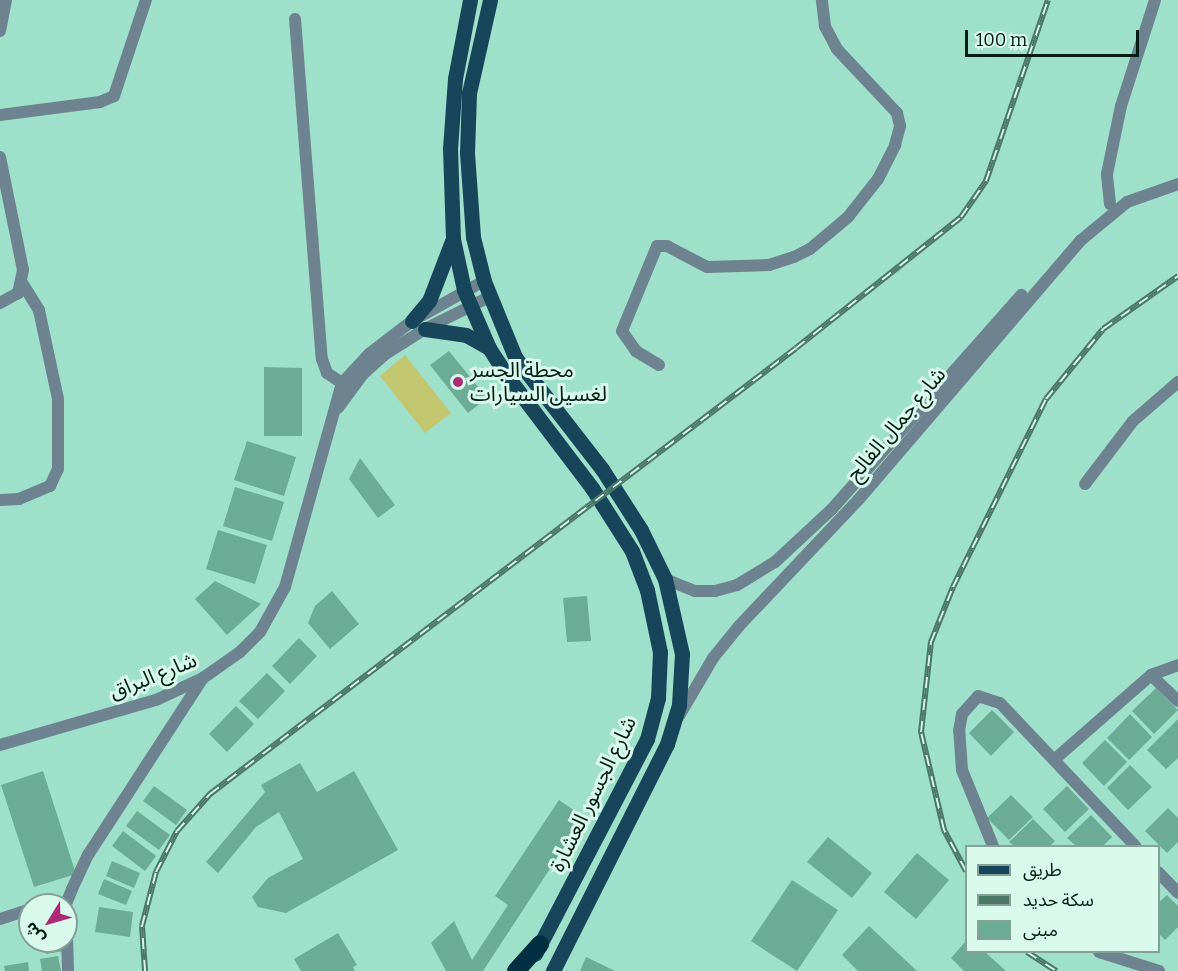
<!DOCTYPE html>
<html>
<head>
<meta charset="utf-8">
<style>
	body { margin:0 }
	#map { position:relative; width:1178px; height:971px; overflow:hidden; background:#9fe0ca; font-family:Bitter,"Noto Sans Arabic",serif }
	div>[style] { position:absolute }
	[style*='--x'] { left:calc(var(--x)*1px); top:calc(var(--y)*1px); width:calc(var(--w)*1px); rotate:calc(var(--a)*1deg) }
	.green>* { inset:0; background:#c1c66f }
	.building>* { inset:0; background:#6cab96 }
	.minor>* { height:12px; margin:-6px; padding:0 6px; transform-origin:6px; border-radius:6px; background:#6d8490 }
	.major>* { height:15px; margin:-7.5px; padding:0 7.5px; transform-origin:7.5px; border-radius:7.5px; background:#17465b }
	.highway>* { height:18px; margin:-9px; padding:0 9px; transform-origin:9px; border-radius:9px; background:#002f42 }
	.rail>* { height:6px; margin-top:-3px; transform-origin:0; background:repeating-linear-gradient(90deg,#d9f9ed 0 11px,#4b7769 0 22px); box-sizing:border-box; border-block:2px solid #4b7769 }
	.dots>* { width:16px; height:16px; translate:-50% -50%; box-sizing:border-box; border:3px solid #d9f9ed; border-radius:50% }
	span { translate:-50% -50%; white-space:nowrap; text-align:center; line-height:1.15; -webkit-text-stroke:6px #d9f9ed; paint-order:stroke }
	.poi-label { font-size:21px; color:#031d15 }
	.left { translate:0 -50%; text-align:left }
	.street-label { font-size:21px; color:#031d15 }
	.legend { position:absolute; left:965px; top:845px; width:195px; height:108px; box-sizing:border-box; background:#d9f9ed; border:2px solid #83a197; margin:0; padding:8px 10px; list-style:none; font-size:18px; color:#031d15 }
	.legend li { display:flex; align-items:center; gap:12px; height:30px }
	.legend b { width:30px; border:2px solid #83a197 }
	.north { position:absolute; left:18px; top:893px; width:60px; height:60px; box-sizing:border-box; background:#d9f9ed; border:2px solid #83a197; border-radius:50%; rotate:233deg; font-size:16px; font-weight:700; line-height:24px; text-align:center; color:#031d15 }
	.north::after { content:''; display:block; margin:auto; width:21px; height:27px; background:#ad2973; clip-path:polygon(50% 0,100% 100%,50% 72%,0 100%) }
	.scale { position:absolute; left:965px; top:30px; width:174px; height:27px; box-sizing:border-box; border:3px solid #031d15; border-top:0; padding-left:8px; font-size:18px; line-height:21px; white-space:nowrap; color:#031d15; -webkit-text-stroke:4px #d9f9ed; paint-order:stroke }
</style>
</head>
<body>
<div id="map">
	<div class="green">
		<i style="clip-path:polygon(405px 355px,451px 413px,425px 433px,380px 376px)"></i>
	</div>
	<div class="building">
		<i style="clip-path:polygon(449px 351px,487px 398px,468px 413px,430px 365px)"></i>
		<i style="clip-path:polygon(264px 367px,302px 368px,302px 436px,264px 436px)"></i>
		<i style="clip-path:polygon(247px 441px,296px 457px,284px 496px,234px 480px)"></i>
		<i style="clip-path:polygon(360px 458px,395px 505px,378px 518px,349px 479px)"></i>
		<i style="clip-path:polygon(235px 487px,284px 502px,272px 541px,223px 526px)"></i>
		<i style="clip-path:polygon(218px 530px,267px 545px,255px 584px,206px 569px)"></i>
		<i style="clip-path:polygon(215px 581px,261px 604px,227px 635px,195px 599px)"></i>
		<i style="clip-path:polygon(332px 591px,359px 624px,330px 649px,308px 623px,315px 606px)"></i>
		<i style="clip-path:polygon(587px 596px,591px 641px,567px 642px,563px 598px)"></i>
		<i style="clip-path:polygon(299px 638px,317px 656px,290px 684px,272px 666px)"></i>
		<i style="clip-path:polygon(267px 673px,285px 691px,258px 719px,239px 701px)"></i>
		<i style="clip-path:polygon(1156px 688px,1178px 710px,1154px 734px,1132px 711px)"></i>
		<i style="clip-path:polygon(236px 706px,254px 724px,227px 752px,209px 734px)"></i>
		<i style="clip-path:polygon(992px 710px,1014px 732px,991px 756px,969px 733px)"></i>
		<i style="clip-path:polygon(1130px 714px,1152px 737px,1129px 760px,1107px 738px)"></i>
		<i style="clip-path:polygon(1178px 719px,1178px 758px,1166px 769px,1147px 750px)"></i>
		<i style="clip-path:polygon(1105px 740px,1127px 762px,1104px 786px,1082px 763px)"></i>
		<i style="clip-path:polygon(300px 763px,317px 792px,354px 771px,398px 850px,286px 913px,258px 907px,252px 897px,268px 878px,303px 859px,279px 812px,256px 827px,218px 873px,206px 862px,265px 792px,261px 785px)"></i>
		<i style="clip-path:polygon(1130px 765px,1152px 787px,1128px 810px,1107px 788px)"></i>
		<i style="clip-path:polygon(43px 771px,76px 874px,34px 887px,1px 785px)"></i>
		<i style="clip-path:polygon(154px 786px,187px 810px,176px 825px,143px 801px)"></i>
		<i style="clip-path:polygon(1067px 786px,1089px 809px,1065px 832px,1043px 809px)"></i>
		<i style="clip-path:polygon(1011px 795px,1033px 817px,1009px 840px,987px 818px)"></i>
		<i style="clip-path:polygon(559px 800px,578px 813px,574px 832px,483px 971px,446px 971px,431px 943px,454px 921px,472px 960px,508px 905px,495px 896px)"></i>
		<i style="clip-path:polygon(1168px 808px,1178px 818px,1178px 842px,1167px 853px,1145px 831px)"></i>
		<i style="clip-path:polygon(137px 811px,170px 835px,159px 850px,126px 826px)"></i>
		<i style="clip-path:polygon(1091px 815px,1112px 837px,1103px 846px,1076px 846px,1067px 838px)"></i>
		<i style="clip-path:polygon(1033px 819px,1055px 841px,1050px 846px,1014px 846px,1009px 842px)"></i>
		<i style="clip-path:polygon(123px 831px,156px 856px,145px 871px,112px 846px)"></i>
		<i style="clip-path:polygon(828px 837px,872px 873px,852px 898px,807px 862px)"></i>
		<i style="clip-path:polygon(917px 853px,949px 880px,916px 919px,884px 892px)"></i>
		<i style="clip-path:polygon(112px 861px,140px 873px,134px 888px,106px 876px)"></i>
		<i style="clip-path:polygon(104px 879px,132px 891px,126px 905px,98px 894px)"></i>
		<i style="clip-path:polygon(792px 880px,838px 910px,797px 971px,751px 941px)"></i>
		<i style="clip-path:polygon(1167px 895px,1178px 906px,1178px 927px,1165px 940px,1158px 933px,1158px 903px)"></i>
		<i style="clip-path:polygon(99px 907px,133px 912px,130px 937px,95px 932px)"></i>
		<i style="clip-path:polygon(869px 926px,917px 971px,858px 971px,842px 955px)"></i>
		<i style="clip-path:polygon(338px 933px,357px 965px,353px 967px,355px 971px,301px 971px,294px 959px)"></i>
		<i style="clip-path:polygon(43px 941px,62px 941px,64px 951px,46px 954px)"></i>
		<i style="clip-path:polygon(966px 941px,966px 952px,985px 952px,1006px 971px,964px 971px,951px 958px)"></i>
		<i style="clip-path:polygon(58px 956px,61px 971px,42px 971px,40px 959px)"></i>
		<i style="clip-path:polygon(586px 957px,615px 971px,580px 971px)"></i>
		<i style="clip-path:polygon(28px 962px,29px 971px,5px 971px,4px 966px)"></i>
	</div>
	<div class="minor">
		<i style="--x:295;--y:19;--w:341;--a:85.5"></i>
		<i style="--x:322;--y:359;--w:15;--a:70"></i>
		<i style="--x:327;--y:373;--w:18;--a:34"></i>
		<i style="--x:0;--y:31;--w:32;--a:-79"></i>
		<i style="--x:0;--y:115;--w:101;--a:-7.4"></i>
		<i style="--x:100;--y:102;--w:15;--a:-23"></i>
		<i style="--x:114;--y:96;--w:101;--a:-71.6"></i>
		<i style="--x:0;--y:157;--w:115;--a:78.5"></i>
		<i style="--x:23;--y:270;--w:24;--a:102"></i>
		<i style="--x:18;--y:293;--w:21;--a:151"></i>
		<i style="--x:1110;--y:204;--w:30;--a:-96"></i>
		<i style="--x:1107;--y:174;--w:69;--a:-78.4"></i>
		<i style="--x:1121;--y:106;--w:111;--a:-72.2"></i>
		<i style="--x:659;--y:365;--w:27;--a:-149"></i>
		<i style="--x:636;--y:351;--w:24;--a:-125"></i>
		<i style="--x:622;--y:331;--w:92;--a:-67.6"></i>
		<i style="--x:657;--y:246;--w:10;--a:0"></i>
		<i style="--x:667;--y:246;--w:45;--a:27.7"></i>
		<i style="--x:707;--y:267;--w:62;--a:-1.8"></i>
		<i style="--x:769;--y:265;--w:26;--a:-18"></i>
		<i style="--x:794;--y:257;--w:18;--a:-27"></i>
		<i style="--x:810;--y:249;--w:50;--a:-40.1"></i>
		<i style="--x:848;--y:217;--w:48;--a:-51.7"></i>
		<i style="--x:878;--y:179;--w:38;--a:-63"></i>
		<i style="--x:895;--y:145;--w:20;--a:-75"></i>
		<i style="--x:900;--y:126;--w:13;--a:-103"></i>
		<i style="--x:897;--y:113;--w:88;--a:-133.2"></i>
		<i style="--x:837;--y:49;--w:26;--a:-118"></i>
		<i style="--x:825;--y:26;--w:26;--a:-97"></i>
		<i style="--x:338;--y:408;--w:42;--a:-53.7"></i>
		<i style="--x:363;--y:374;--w:28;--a:-42"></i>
		<i style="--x:384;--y:355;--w:49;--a:-32.4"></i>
		<i style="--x:425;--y:329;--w:72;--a:-26.6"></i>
		<i style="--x:1085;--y:484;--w:79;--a:-52.7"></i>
		<i style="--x:1133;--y:421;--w:60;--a:-40.9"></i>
		<i style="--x:0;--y:500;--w:19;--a:-3"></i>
		<i style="--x:19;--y:499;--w:34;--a:-23"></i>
		<i style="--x:50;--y:486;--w:19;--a:-65"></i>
		<i style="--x:58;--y:469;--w:70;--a:-90"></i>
		<i style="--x:58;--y:399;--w:91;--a:-102.1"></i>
		<i style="--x:39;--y:310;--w:31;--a:-122"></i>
		<i style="--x:665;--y:579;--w:32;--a:22"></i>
		<i style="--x:695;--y:591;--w:20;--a:0"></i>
		<i style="--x:715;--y:591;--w:23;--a:-15"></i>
		<i style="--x:737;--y:585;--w:44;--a:-31.2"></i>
		<i style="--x:775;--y:562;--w:78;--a:-42.9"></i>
		<i style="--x:832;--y:509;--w:286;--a:-48.5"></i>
		<i style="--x:1151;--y:675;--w:29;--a:-20"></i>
		<i style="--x:679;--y:716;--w:67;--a:-59.6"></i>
		<i style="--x:713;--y:658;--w:41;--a:-50.9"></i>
		<i style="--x:739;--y:626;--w:175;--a:-46.6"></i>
		<i style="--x:859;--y:499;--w:340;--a:-49.4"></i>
		<i style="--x:1080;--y:241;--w:61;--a:-39.7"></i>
		<i style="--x:1127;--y:202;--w:54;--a:-19.4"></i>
		<i style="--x:0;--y:745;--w:162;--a:-16.1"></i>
		<i style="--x:156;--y:700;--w:52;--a:-25.1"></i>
		<i style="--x:203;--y:678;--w:45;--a:-35.1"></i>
		<i style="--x:240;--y:652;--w:28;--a:-45"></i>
		<i style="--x:260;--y:632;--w:51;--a:-60.9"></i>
		<i style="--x:285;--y:587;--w:212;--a:-74.4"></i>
		<i style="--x:342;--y:383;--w:40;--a:-47"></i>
		<i style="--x:369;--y:354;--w:54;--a:-37.5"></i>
		<i style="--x:412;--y:321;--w:82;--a:-29.1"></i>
		<i style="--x:1055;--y:759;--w:128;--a:-41.2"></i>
		<i style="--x:1151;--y:675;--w:37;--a:44"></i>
		<i style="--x:993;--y:846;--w:82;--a:-112.2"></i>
		<i style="--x:962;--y:770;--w:39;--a:-94"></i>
		<i style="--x:959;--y:731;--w:17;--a:-80"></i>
		<i style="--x:962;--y:714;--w:24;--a:-48"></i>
		<i style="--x:978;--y:696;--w:23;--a:18"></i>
		<i style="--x:1000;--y:703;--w:197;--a:46.6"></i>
		<i style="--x:1158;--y:872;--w:29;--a:46"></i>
		<i style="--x:0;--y:919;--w:32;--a:-18"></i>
		<i style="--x:1099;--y:952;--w:63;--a:17.6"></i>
		<i style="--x:68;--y:971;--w:67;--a:-91.7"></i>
		<i style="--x:66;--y:904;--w:16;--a:-68"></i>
		<i style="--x:72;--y:889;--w:38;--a:-65"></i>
		<i style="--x:88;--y:855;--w:211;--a:-57"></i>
	</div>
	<div class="major">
		<i style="--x:470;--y:0;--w:80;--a:100.8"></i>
		<i style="--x:455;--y:79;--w:69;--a:94.1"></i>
		<i style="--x:450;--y:148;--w:91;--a:88.1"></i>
		<i style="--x:453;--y:239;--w:52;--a:77.8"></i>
		<i style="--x:464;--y:290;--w:63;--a:66.7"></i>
		<i style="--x:489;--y:348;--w:33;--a:57"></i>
		<i style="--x:507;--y:376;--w:141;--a:52.8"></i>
		<i style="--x:592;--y:488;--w:75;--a:57.6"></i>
		<i style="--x:632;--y:551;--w:42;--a:69"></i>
		<i style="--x:647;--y:590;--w:63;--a:78.2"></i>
		<i style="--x:660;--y:652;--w:46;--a:92.5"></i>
		<i style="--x:658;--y:698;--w:42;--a:105"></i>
		<i style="--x:647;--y:739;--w:242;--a:117.5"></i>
		<i style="--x:490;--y:0;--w:95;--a:102.7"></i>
		<i style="--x:469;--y:93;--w:60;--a:91.9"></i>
		<i style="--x:467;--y:153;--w:84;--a:85.9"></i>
		<i style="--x:473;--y:237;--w:45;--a:76"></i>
		<i style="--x:484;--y:281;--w:82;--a:67.8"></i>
		<i style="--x:515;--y:357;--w:142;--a:52.2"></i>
		<i style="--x:602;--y:469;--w:72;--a:57.4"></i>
		<i style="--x:641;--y:530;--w:55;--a:63.9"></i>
		<i style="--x:665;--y:579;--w:77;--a:77.2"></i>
		<i style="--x:682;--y:654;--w:51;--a:93.4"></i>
		<i style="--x:679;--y:705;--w:41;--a:107.1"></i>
		<i style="--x:667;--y:744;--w:254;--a:116.7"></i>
		<i style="--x:412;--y:321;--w:26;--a:-50"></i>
		<i style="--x:429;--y:301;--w:64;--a:-69"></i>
		<i style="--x:425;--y:329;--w:41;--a:8.3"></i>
		<i style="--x:466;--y:335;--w:26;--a:29"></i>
	</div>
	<div class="highway">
		<i style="--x:516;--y:971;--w:36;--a:-48"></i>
	</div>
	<div class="rail">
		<i style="--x:966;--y:871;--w:47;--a:-118.2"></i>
		<i style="--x:944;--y:830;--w:101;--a:-103.2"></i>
		<i style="--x:921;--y:732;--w:91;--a:-83.7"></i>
		<i style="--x:931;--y:642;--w:59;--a:-68.2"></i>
		<i style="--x:953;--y:587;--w:210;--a:-63.7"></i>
		<i style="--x:1046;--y:399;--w:90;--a:-50.8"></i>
		<i style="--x:1103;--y:329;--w:92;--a:-35.2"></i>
		<i style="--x:1027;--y:952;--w:35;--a:33"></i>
		<i style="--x:145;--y:971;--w:45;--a:-93.8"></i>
		<i style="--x:142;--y:926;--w:56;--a:-75.5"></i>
		<i style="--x:156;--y:872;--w:46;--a:-62.9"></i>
		<i style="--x:177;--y:831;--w:50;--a:-48.3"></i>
		<i style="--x:210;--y:794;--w:736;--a:-37.27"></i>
		<i style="--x:796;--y:348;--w:211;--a:-38.4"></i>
		<i style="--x:961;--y:217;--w:44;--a:-55.2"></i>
		<i style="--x:986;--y:181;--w:191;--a:-71.1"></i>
	</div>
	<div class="dots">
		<i style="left:458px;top:382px;background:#ad2973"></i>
	</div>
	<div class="poi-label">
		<span class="left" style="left:470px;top:382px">محطة الجسر<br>لغسيل السيارات</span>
	</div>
	<div class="street-label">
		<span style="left:896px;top:424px;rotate:-50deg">شارع جمال الفالح</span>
		<span style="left:153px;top:676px;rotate:-22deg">شارع البراق</span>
		<span style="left:593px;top:794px;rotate:-64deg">شارع الجسور العشارة</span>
	</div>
	<ul class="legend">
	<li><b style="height:8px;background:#17465b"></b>طريق</li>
	<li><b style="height:8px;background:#4b7769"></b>سكة حديد</li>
	<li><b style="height:16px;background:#6cab96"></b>مبنى</li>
	</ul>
	<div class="north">ش</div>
	<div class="scale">100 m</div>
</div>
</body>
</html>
